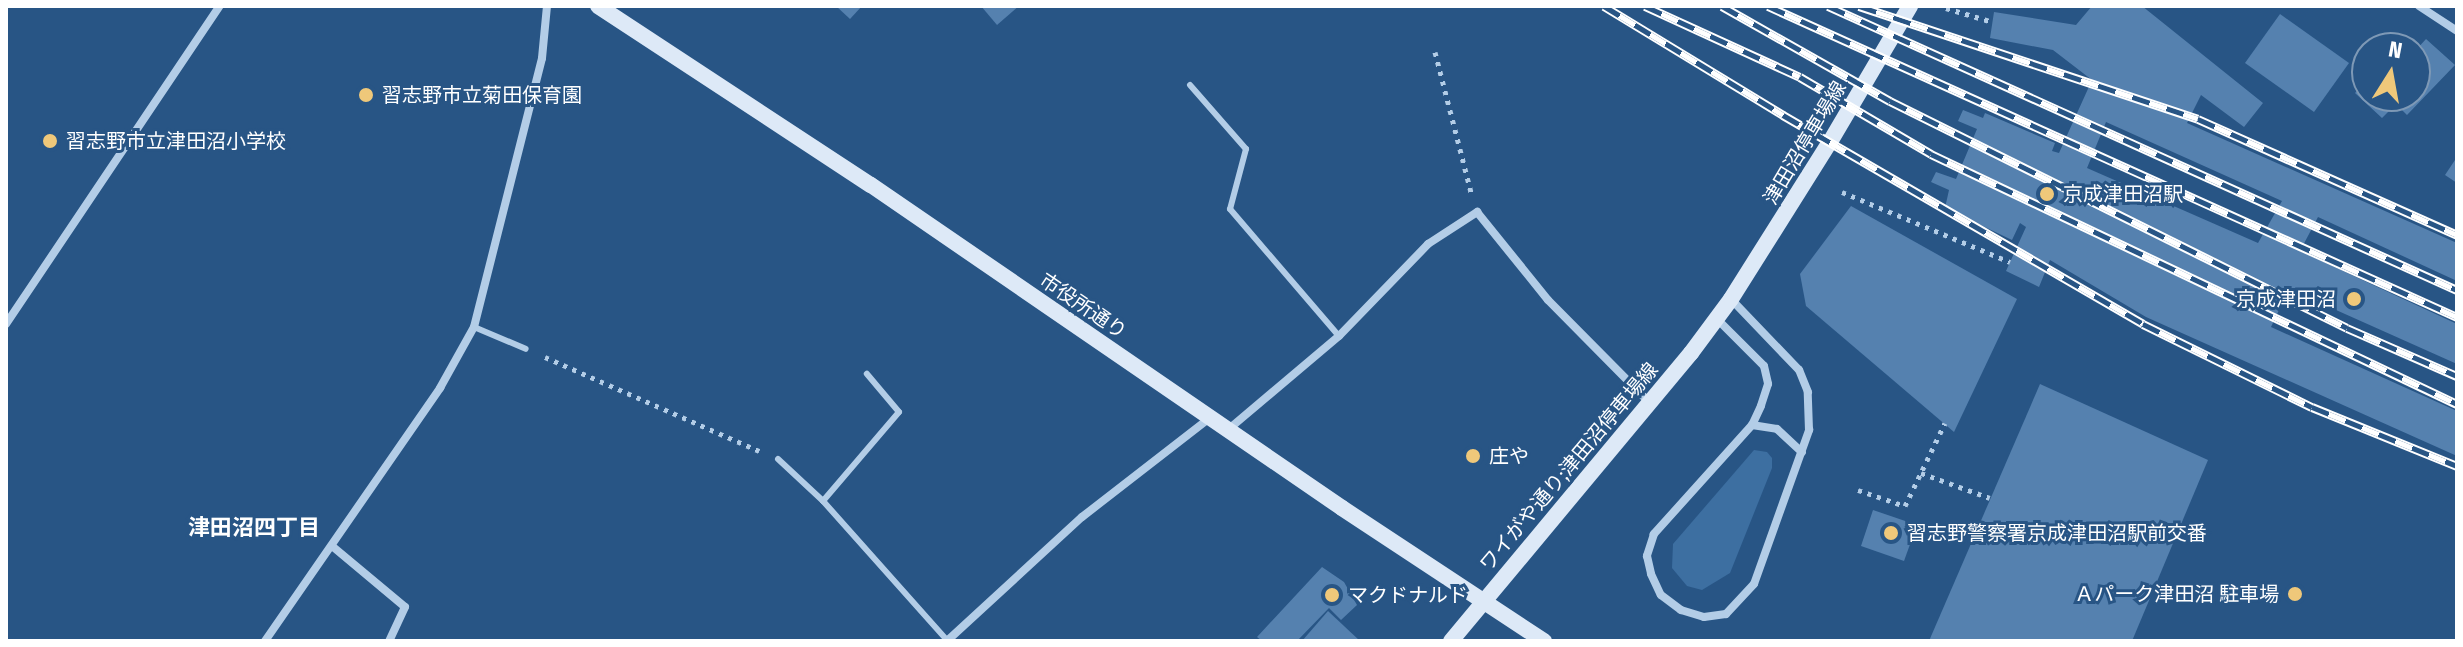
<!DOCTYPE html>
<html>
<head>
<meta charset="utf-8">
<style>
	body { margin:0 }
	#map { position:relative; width:2463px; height:647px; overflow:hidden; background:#285585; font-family:"Fira Sans Condensed","Noto Sans JP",sans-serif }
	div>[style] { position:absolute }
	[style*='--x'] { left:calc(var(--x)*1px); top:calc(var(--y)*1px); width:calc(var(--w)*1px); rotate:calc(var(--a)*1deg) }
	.green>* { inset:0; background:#3d6fa1 }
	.building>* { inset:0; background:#5581af }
	.path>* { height:5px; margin-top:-2.5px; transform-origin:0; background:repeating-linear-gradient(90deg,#b3cde7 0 4px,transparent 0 10px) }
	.lane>* { height:6px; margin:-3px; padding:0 3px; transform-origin:3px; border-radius:3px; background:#b3cde7 }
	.street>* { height:8px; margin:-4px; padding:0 4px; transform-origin:4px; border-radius:4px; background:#b3cde7 }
	.secondary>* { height:16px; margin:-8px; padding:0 8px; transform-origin:8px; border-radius:8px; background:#dde9f7 }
	.rail>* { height:9px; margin-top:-4.5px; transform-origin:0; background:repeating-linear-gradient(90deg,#285585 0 18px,#fff 0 36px); box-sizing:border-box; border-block:2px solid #fff }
	.dots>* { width:22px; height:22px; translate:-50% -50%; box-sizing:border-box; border:4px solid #285585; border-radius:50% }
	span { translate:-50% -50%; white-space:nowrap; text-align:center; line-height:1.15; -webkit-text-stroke:6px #285585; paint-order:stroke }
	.poi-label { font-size:20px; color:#fff }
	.left { translate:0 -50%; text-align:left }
	.right { translate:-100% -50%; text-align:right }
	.street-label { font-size:20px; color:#fff }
	.neighbourhood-label { font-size:22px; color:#fff; font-weight:700 }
	.frame { position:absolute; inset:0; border:8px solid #fff; pointer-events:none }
	.north { position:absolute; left:2351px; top:32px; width:80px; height:80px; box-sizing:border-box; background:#285585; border:2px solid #7e99b6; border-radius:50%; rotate:11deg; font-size:22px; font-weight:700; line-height:32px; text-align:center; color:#fff }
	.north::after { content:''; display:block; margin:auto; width:28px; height:36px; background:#efc87a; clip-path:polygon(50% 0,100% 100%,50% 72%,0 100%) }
</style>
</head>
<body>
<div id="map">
	<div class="green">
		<i style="clip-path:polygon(1754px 450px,1767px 452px,1772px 458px,1772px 468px,1730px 573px,1702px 590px,1687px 586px,1672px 568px,1673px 544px)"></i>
	</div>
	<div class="building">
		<i style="clip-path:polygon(836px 6px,862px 6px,850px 19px)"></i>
		<i style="clip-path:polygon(981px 6px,1019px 6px,997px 25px)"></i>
		<i style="clip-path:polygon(evenodd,2092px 6px,2142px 6px,2263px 103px,2244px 127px,2201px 95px,2187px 123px,2457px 243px,2457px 281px,2318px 217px,2300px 251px,2457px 324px,2457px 364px,2289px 289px,2271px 327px,2457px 411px,2457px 456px,2146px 317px,2050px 260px,2039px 287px,2006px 271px,2026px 227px,2020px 223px,2012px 240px,1945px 208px,1949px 190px,1931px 182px,1936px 172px,1956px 179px,1977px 129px,1958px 121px,1963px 110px,1983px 118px,1985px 113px,2055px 143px,2052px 151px,2059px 153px,2092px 80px,2053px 50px,1990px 38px,1994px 12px,2076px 25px,2092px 6px,2106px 122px,2282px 201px,2258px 243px,2087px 168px,2106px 122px)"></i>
		<i style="clip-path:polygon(2280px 14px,2349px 63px,2314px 112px,2245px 63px)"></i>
		<i style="clip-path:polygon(2426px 39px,2455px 65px,2407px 115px,2396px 104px,2382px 118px,2355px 93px,2367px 80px,2367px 96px,2415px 96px,2415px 51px)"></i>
		<i style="clip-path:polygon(2457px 157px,2457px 183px,2445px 175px)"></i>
		<i style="clip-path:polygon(1851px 206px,2017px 299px,1954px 432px,1806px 306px,1800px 274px)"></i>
		<i style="clip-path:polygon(2040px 384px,2208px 460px,2132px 641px,1929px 641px)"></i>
		<i style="clip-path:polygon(1873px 510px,1917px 525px,1904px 561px,1861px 546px)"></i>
		<i style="clip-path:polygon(1322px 567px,1344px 582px,1357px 605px,1341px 620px,1329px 608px,1297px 641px,1262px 641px,1257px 637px)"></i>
		<i style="clip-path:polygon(1328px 611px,1360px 641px,1302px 641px)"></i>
	</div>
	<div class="path">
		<i style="--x:1946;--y:8;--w:49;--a:16.6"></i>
		<i style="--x:1435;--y:52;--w:145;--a:75.6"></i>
		<i style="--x:1842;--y:192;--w:182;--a:22.6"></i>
		<i style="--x:545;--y:357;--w:234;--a:23.7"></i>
		<i style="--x:1921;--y:473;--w:73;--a:19.9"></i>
		<i style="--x:1858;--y:490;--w:50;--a:18.8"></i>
		<i style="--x:1905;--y:506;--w:92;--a:-64.3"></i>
	</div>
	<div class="lane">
		<i style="--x:1190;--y:85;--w:85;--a:48.8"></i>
		<i style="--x:1246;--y:149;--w:62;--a:104.9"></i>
		<i style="--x:1230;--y:209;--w:167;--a:49.4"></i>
		<i style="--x:474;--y:327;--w:56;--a:22.9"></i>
		<i style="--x:778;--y:459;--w:62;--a:43"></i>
		<i style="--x:823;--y:501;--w:186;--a:48.3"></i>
		<i style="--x:823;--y:501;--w:117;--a:-49.5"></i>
		<i style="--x:899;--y:412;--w:50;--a:-130.1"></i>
	</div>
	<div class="street">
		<i style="--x:2419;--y:6;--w:45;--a:33.3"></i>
		<i style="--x:1717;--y:319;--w:66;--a:45"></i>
		<i style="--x:1764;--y:366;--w:18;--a:77"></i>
		<i style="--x:1768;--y:384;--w:23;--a:108"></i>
		<i style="--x:1761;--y:406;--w:21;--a:115"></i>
		<i style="--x:1752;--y:425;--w:147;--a:132"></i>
		<i style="--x:1654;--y:534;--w:23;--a:108"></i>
		<i style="--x:1647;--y:556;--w:18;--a:77"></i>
		<i style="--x:1651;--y:574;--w:23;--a:65"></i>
		<i style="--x:1661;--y:595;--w:25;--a:37"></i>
		<i style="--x:1681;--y:610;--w:24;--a:17"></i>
		<i style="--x:1704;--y:617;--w:22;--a:-8"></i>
		<i style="--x:1726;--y:614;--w:41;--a:-47"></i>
		<i style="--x:1754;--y:584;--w:164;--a:-70.3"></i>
		<i style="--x:1809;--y:430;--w:38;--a:-92"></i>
		<i style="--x:1808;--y:392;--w:24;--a:-112"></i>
		<i style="--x:1799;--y:370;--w:98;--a:-133.8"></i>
		<i style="--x:6;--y:324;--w:383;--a:-56.1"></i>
		<i style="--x:1752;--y:425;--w:25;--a:9"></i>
		<i style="--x:1777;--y:429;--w:34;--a:43"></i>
		<i style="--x:1230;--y:428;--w:143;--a:-40.2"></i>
		<i style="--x:1339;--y:336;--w:128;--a:-45.9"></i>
		<i style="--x:1428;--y:244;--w:59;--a:-33.1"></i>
		<i style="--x:1477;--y:212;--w:113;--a:51.1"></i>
		<i style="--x:1548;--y:300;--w:144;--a:45.3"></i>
		<i style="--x:332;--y:546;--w:95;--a:39.9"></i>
		<i style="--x:405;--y:607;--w:38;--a:115"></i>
		<i style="--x:265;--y:641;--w:308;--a:-55.3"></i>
		<i style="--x:440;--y:388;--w:70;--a:-60.9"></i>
		<i style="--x:474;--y:327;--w:277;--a:-75.8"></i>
		<i style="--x:542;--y:58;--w:52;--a:-84.5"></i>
		<i style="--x:947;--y:641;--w:183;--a:-42.6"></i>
		<i style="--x:1082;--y:517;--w:163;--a:-37.8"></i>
	</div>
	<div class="secondary">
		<i style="--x:598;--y:6;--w:326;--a:33.3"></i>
		<i style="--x:871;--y:185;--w:571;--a:34.44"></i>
		<i style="--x:1342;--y:508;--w:242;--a:33.4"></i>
		<i style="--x:1451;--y:641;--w:375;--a:-50.2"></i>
		<i style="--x:1691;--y:353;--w:67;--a:-53.5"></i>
		<i style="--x:1731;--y:299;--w:186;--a:-57.8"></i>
		<i style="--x:1830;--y:142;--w:158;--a:-59.5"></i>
	</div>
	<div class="rail">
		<i style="--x:1604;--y:6;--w:210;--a:31.3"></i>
		<i style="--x:1783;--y:115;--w:416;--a:30.1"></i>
		<i style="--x:2143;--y:324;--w:188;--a:26.2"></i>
		<i style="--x:2312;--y:407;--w:157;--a:22.1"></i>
		<i style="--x:1645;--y:6;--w:170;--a:24.6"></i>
		<i style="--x:1800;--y:77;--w:152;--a:30.4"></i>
		<i style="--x:1931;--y:154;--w:582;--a:25.42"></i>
		<i style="--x:1722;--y:6;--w:193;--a:29.5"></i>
		<i style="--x:1890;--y:101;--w:510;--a:26.41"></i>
		<i style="--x:2347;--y:328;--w:120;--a:23.6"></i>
		<i style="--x:1768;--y:6;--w:756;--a:24.29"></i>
		<i style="--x:1828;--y:6;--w:690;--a:24.3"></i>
		<i style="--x:1859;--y:6;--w:357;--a:18.4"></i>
		<i style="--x:2198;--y:119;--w:284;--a:24.1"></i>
	</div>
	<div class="dots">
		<i style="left:366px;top:95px;background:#efc87a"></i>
		<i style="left:50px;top:141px;background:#efc87a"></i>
		<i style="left:2047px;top:194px;background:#efc87a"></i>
		<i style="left:2354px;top:299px;background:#efc87a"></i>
		<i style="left:1473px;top:456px;background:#efc87a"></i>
		<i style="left:1891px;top:533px;background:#efc87a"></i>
		<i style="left:2295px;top:594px;background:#efc87a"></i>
		<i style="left:1332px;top:595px;background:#efc87a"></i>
	</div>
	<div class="poi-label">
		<span class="left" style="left:382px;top:95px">習志野市立菊田保育園</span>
		<span class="left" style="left:66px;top:141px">習志野市立津田沼小学校</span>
		<span class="left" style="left:2063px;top:194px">京成津田沼駅</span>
		<span class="right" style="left:2336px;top:299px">京成津田沼</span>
		<span class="left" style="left:1489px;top:456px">庄や</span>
		<span class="left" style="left:1907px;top:533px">習志野警察署京成津田沼駅前交番</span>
		<span class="right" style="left:2279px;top:594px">Ａパーク津田沼 駐車場</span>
		<span class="left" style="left:1348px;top:595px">マクドナルド</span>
	</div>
	<div class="street-label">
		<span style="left:1805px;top:143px;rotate:-59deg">津田沼停車場線</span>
		<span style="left:1083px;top:306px;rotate:34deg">市役所通り</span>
		<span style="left:1569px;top:467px;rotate:-50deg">ワイがや通り;津田沼停車場線</span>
	</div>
	<div class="neighbourhood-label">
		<span style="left:254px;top:528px">津田沼四丁目</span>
	</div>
	<div class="frame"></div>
	<div class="north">N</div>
</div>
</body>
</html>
